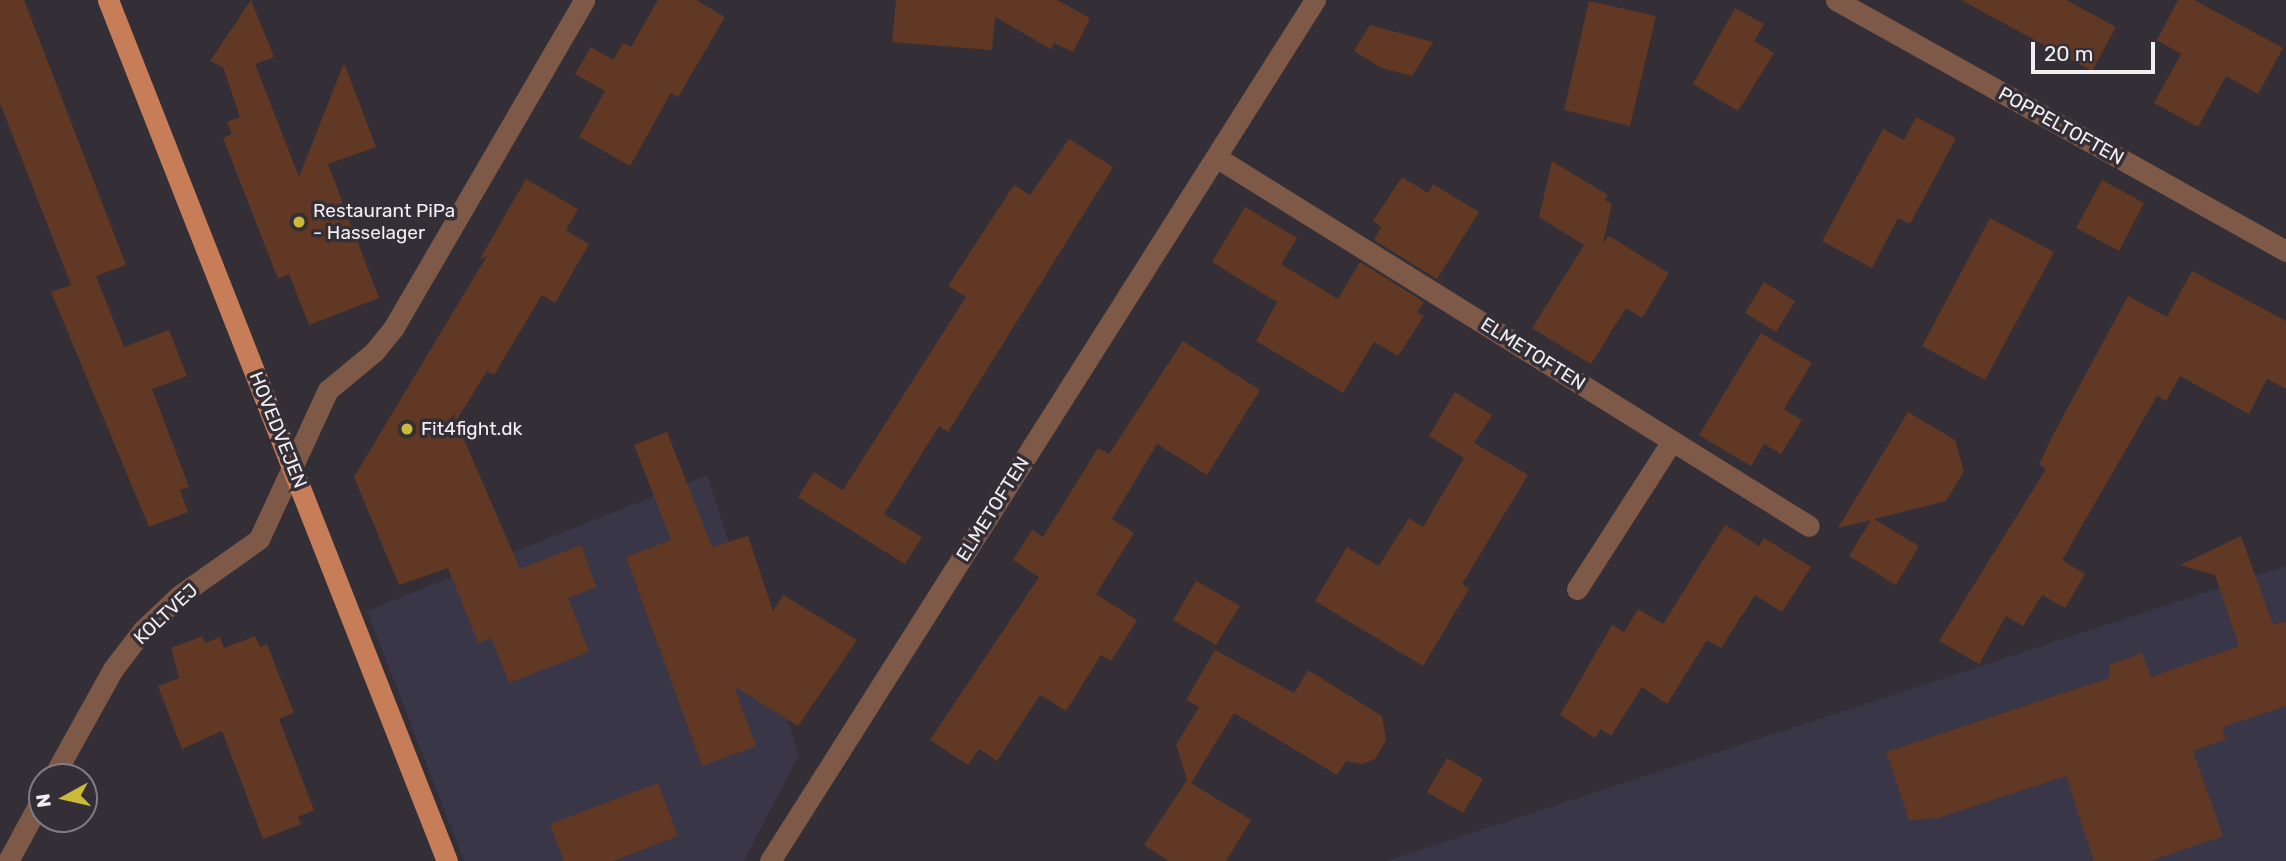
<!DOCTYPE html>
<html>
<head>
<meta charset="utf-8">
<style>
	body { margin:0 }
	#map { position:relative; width:2286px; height:861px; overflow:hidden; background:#342f36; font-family:Rubik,sans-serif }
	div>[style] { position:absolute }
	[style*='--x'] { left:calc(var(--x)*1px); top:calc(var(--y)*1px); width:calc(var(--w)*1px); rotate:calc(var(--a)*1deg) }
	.industrial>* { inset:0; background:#383647 }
	.building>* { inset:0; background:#603823 }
	.minor>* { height:21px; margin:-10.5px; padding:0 10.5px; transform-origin:10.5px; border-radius:10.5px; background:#7e5947 }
	.major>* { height:21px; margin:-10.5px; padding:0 10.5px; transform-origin:10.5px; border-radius:10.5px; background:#c87d59 }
	.dots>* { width:19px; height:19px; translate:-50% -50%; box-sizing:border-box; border:4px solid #342f36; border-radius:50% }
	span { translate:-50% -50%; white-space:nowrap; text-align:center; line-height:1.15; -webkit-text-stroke:7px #342f36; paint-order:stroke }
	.street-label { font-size:19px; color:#f2eff3 }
	.poi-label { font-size:19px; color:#f2eff3 }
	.left { translate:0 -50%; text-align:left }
	.north { position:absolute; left:28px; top:763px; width:70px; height:70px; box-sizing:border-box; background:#342f36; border:2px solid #807c82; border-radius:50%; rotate:262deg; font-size:19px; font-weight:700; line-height:28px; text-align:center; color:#f2eff3 }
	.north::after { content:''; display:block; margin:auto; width:24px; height:32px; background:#caba39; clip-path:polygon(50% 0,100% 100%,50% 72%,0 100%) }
	.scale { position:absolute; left:2031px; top:42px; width:124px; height:32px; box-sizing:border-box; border:4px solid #f2eff3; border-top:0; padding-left:9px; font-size:21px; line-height:24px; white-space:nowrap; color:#f2eff3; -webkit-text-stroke:5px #342f36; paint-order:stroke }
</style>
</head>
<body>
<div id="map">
	<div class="industrial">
		<i style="clip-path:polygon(707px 475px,799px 755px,744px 861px,464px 861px,367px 611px)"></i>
		<i style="clip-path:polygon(2286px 566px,2286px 861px,1386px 861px)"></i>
	</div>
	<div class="building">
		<i style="clip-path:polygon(0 0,24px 0,126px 265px,96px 276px,124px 347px,169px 330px,187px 376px,152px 389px,189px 487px,180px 490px,188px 512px,149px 527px,51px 292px,71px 285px,0 103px)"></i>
		<i style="clip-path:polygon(251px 0,274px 57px,255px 64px,299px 177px,344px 63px,376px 147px,328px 164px,379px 298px,309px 325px,289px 274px,278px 279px,223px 138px,232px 134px,227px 122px,240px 117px,223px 67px,210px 61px)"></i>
		<i style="clip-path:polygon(658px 0,696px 0,725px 17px,678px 97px,671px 93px,630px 166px,579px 137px,605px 91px,575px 74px,591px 47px,613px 60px,623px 43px,631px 47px)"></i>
		<i style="clip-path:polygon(896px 0,1057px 0,1090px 18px,1073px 52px,1054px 43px,1051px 49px,995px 17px,992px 50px,892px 42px)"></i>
		<i style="clip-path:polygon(1961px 0,2066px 0,2116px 27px,2092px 71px)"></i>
		<i style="clip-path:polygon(2178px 0,2194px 0,2283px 48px,2258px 94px,2226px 76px,2198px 127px,2154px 103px,2181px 54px,2157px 40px)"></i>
		<i style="clip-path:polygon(1589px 1px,1656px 16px,1630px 126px,1564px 110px)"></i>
		<i style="clip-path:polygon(1735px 8px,1764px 24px,1754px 41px,1774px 53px,1738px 111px,1693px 84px)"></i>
		<i style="clip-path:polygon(1370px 25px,1433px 42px,1412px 76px,1381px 68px,1354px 51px)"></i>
		<i style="clip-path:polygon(1916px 117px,1956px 138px,1910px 224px,1898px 218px,1872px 268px,1822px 241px,1883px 129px,1904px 140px)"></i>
		<i style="clip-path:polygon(1069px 139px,1113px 167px,948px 432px,939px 426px,884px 514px,922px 537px,905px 564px,798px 497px,814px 472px,843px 490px,966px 297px,948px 286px,1014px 185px,1030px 195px)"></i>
		<i style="clip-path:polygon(1552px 161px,1608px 195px,1605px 200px,1612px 204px,1603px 243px,1609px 236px,1669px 273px,1642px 318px,1626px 308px,1591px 364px,1532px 328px,1584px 245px,1539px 217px)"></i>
		<i style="clip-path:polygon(1402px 177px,1428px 193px,1433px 184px,1479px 212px,1437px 279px,1374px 240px,1381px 227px,1373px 221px)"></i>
		<i style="clip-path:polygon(526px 179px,578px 209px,566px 230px,589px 244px,555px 303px,542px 295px,494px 375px,487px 371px,456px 421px,520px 569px,581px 545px,596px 587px,568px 598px,589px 652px,509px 683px,491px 638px,478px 643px,448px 568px,399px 585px,354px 477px,487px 256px,480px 259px)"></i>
		<i style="clip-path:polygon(2102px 180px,2144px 203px,2119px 251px,2076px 228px)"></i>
		<i style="clip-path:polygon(1245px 207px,1297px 238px,1281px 264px,1338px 299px,1360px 262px,1424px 302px,1417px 312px,1424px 316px,1398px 356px,1374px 342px,1343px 393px,1256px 341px,1277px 302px,1212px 262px)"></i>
		<i style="clip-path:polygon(1990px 218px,2054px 252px,1985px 380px,1922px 346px)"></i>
		<i style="clip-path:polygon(2192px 271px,2286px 321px,2286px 389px,2267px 379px,2249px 414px,2180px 376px,2166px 401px,2157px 396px,2062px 560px,2085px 574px,2065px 608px,2042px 595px,2023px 626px,2006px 616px,1979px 664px,1939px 641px,2046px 469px,2039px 464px,2054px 433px,2128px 296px,2167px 317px)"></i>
		<i style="clip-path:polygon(1764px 282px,1795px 301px,1776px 332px,1745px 313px)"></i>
		<i style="clip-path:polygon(1761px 333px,1812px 363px,1784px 409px,1802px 420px,1781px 454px,1764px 444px,1751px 466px,1699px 435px)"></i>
		<i style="clip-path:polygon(1183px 341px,1260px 390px,1207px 475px,1157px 444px,1112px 519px,1134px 533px,1096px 594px,1137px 620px,1111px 661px,1101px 655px,1066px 711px,1040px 695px,997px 761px,979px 749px,968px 765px,930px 740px,1039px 577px,1013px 560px,1032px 530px,1043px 537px,1098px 448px,1109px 454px)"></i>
		<i style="clip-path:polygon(1455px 392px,1492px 415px,1474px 443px,1528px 475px,1462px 584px,1469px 589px,1423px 666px,1315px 601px,1347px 547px,1379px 566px,1409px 518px,1423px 527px,1464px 458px,1429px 436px)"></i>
		<i style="clip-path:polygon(1908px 412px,1955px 440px,1964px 471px,1946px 501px,1874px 519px,1919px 546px,1896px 585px,1849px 556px,1871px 520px,1838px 528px)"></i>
		<i style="clip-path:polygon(667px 432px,712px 547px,748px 536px,773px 611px,783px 595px,857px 640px,798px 726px,734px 686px,756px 746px,702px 766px,626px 557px,671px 540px,634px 445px)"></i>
		<i style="clip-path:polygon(1725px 525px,1759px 546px,1764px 538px,1811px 567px,1782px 612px,1755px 595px,1721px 648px,1707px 640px,1667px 704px,1642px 687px,1611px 736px,1601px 729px,1595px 738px,1560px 715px,1612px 625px,1624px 632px,1638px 609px,1663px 624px)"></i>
		<i style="clip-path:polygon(2241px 536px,2273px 625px,2286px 621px,2286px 706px,2222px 727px,2226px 739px,2193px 751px,2223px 836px,2150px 861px,2094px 861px,2066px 776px,1938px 818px,1909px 820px,1886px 752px,2109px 678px,2109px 665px,2142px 653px,2151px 677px,2239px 646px,2215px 575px,2180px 565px)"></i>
		<i style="clip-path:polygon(1196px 581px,1240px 606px,1216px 645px,1173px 620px)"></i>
		<i style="clip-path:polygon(203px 636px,205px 643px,220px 637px,224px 648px,255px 636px,260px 647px,267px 644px,294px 713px,279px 719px,314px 810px,298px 817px,301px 824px,263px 839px,222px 731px,182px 749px,158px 686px,179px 678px,171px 648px)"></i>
		<i style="clip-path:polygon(1215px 650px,1294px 693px,1308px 670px,1382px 716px,1386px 740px,1375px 759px,1362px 764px,1346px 761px,1337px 775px,1234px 713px,1191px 783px,1251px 820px,1226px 861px,1169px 861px,1144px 845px,1187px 780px,1176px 745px,1199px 707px,1186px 700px)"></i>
		<i style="clip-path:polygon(1447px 758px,1483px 779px,1463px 813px,1427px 792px)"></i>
		<i style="clip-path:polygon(658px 783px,678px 836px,613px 861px,564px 861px,550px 824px)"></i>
	</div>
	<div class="minor">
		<i style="--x:1836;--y:0;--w:515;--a:29.15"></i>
		<i style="--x:1216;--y:157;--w:698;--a:31.89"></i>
		<i style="--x:1577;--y:589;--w:176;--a:-57.3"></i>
		<i style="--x:53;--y:777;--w:124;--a:-60.9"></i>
		<i style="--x:113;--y:669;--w:49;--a:-52.4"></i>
		<i style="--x:143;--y:630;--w:51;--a:-43.4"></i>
		<i style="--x:180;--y:595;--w:97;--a:-35.3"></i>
		<i style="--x:259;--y:539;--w:164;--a:-65.2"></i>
		<i style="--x:328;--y:390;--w:60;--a:-39.6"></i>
		<i style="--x:374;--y:352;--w:32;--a:-51"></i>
		<i style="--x:394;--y:327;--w:378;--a:-59.8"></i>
		<i style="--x:8;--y:861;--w:72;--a:-61.6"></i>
		<i style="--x:770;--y:861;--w:1019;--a:-57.67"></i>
	</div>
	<div class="major">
		<i style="--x:108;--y:0;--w:925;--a:68.51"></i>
	</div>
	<div class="dots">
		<i style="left:299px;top:222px;background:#caba39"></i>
		<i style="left:407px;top:429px;background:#caba39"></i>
	</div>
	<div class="street-label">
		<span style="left:2061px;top:126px;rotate:29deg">POPPELTOFTEN</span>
		<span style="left:1533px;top:354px;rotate:32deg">ELMETOFTEN</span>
		<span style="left:278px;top:430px;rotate:68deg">HOVEDVEJEN</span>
		<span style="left:993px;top:509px;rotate:-58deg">ELMETOFTEN</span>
		<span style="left:166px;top:614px;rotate:-43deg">KOLTVEJ</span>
	</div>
	<div class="poi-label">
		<span class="left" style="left:313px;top:222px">Restaurant PiPa<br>- Hasselager</span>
		<span class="left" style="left:421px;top:429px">Fit4fight.dk</span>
	</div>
	<div class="north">N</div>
	<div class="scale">20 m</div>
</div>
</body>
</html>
